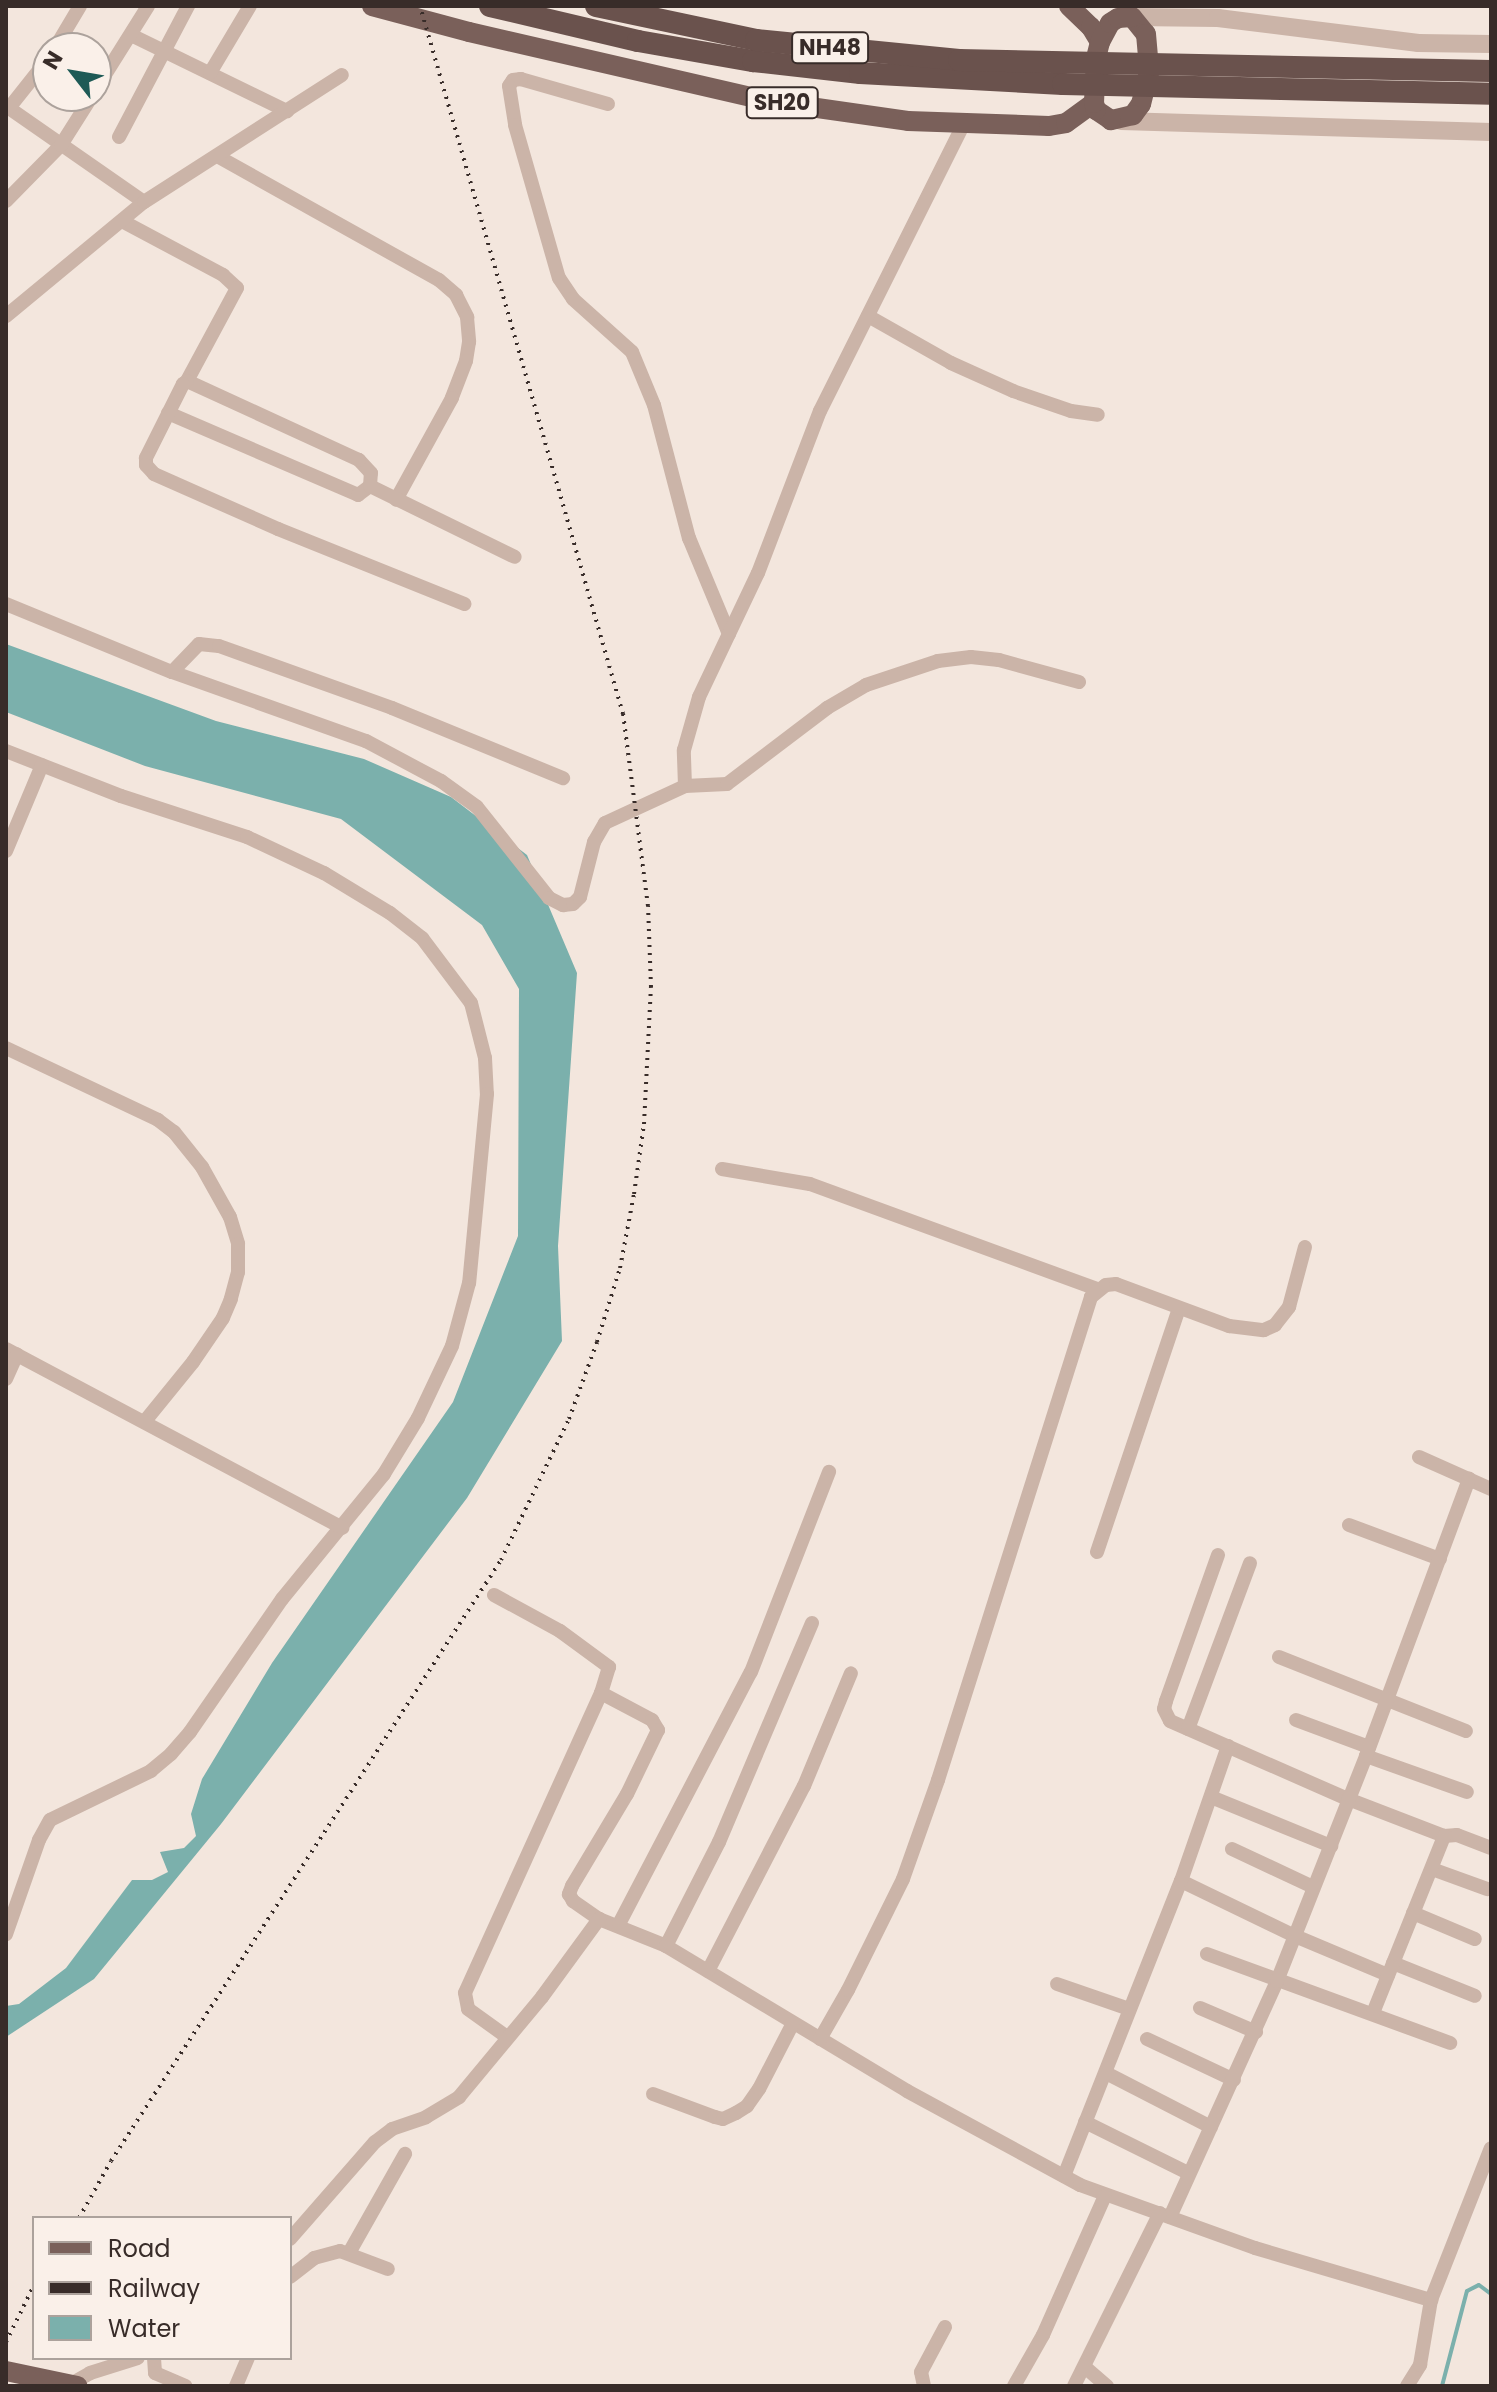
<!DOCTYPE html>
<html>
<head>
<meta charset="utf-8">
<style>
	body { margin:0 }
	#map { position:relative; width:1497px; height:2392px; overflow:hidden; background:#f3e6dd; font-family:Poppins,sans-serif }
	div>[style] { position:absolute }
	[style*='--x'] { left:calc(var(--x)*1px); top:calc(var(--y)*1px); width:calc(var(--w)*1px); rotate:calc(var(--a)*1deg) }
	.water>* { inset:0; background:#7bb0ac }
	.stream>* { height:4px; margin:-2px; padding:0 2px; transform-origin:2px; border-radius:2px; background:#7bb0ac }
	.minor>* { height:14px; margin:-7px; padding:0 7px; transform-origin:7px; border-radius:7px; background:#cbb4a8 }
	.tertiary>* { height:18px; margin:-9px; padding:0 9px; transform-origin:9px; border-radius:9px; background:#cbb4a8 }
	.primary>* { height:20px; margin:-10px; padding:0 10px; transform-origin:10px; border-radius:10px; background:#7a605a }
	.trunk>* { height:22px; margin:-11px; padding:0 11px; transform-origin:11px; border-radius:11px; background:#6a524d }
	.rail>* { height:4px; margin-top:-2px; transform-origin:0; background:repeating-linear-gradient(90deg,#382c29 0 2px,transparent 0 8px) }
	span { translate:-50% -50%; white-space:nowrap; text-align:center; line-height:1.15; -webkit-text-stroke:7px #faf0e9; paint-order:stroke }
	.shield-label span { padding:2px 6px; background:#faf0e9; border:2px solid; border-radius:6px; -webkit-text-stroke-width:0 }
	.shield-label { font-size:22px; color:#382c29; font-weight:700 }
	.frame { position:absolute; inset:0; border:8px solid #382c29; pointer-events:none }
	.legend { position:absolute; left:32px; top:2216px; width:260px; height:144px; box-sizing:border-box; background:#faf0e9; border:2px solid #aca29c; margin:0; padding:10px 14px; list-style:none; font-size:24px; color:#382c29 }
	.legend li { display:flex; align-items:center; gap:16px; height:40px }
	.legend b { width:40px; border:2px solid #aca29c }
	.north { position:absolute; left:32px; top:32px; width:80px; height:80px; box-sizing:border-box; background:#faf0e9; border:2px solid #aca29c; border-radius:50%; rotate:301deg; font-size:22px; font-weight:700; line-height:32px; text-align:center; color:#382c29 }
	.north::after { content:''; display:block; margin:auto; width:28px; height:36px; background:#1e5a56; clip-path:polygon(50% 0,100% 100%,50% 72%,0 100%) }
</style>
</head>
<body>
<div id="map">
	<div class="water">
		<i style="clip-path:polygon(6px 644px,216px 721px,364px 759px,451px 797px,527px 855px,577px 973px,558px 1246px,562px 1341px,467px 1498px,221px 1824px,94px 1979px,6px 2037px,6px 2006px,19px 2004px,66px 1968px,132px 1880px,152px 1880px,168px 1872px,160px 1852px,184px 1848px,196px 1836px,191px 1814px,202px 1779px,272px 1663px,453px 1402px,518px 1236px,519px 989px,482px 925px,341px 819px,145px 766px,6px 712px)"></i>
	</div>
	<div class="stream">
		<i style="--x:1442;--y:2386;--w:98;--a:-75.3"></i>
		<i style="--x:1467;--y:2291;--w:13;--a:-27"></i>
		<i style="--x:1479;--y:2285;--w:15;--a:37"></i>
	</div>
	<div class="minor">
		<i style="--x:131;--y:35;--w:174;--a:26"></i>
		<i style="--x:63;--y:37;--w:29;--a:22"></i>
		<i style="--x:55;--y:48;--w:49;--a:-59.2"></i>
		<i style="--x:210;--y:73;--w:78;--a:-59.2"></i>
		<i style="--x:96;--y:89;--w:98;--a:-57.9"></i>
		<i style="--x:608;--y:104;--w:91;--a:-164"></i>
		<i style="--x:521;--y:79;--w:8;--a:173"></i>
		<i style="--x:513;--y:80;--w:7;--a:124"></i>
		<i style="--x:509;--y:86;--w:39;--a:81"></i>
		<i style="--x:515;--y:125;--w:159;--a:74"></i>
		<i style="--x:559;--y:278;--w:25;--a:56"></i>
		<i style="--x:573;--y:299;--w:79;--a:41.9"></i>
		<i style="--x:632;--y:352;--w:57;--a:67.5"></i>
		<i style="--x:654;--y:405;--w:138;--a:75.3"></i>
		<i style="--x:689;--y:538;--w:104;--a:67.4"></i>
		<i style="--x:6;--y:106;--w:168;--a:34.8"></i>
		<i style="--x:9;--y:108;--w:63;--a:-51.5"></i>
		<i style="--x:119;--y:137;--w:148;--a:-62.2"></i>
		<i style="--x:217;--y:156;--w:254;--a:29.2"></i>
		<i style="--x:439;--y:280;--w:23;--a:41"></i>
		<i style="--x:456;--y:295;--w:25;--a:63"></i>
		<i style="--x:467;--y:317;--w:25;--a:85"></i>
		<i style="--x:469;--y:342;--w:19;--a:99"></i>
		<i style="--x:466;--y:361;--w:40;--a:111"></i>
		<i style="--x:452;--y:398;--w:116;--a:118.8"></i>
		<i style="--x:6;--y:201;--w:78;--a:-45.5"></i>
		<i style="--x:61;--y:145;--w:58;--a:-57.7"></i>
		<i style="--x:122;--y:221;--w:115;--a:28.1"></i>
		<i style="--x:223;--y:275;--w:19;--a:43"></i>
		<i style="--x:237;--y:288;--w:106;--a:118.3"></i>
		<i style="--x:6;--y:316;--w:179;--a:-39.6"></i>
		<i style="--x:144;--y:202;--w:235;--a:-32.7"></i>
		<i style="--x:868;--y:316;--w:95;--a:29.5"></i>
		<i style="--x:951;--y:363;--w:68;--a:24.3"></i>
		<i style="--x:1013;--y:391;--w:61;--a:19"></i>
		<i style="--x:1071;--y:411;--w:27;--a:8"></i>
		<i style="--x:168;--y:413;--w:207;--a:23.3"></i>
		<i style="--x:358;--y:495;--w:15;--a:-37"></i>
		<i style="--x:370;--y:486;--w:13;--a:-86"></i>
		<i style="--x:371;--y:473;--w:18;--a:-133"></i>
		<i style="--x:359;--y:460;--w:189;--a:-155.3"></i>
		<i style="--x:187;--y:381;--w:5;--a:143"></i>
		<i style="--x:183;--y:384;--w:83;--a:116.6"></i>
		<i style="--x:146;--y:458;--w:7;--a:90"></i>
		<i style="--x:146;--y:465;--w:12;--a:48"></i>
		<i style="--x:154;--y:474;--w:136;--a:23.9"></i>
		<i style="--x:278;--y:529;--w:201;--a:21.9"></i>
		<i style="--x:370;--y:486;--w:161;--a:26.1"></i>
		<i style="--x:6;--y:604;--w:179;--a:22.3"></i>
		<i style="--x:172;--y:672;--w:206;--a:19.6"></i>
		<i style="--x:366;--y:741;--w:85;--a:28.1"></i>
		<i style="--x:441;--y:781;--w:44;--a:35.8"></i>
		<i style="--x:477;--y:807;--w:116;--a:51.6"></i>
		<i style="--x:549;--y:898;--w:16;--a:27"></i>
		<i style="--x:563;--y:905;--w:10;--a:-6"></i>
		<i style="--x:573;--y:904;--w:10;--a:-45"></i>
		<i style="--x:580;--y:897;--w:57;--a:-75.7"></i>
		<i style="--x:594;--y:842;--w:22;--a:-60"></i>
		<i style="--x:605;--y:823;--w:88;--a:-24.8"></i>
		<i style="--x:685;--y:786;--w:42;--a:-2.7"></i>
		<i style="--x:727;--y:784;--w:126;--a:-37.2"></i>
		<i style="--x:827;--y:708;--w:45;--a:-30.5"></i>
		<i style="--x:866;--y:685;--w:76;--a:-18.4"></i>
		<i style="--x:938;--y:661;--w:33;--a:-7"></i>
		<i style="--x:971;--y:657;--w:28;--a:6"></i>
		<i style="--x:999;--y:660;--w:83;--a:15.4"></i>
		<i style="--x:172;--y:672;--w:39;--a:-46"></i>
		<i style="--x:199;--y:644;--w:20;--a:6"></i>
		<i style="--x:219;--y:646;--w:184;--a:19.7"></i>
		<i style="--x:392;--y:708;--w:185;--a:22.3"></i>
		<i style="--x:6;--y:751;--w:123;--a:21.4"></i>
		<i style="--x:121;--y:796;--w:133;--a:18"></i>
		<i style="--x:247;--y:837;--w:85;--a:25.1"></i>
		<i style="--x:324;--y:873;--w:77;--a:31.2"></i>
		<i style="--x:390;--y:913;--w:41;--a:38"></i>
		<i style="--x:422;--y:938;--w:81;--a:53"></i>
		<i style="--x:471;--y:1003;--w:57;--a:75.7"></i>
		<i style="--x:485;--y:1058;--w:36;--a:87"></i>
		<i style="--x:487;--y:1094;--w:190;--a:95.4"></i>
		<i style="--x:469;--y:1283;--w:65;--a:105.1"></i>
		<i style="--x:452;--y:1346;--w:80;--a:115.3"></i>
		<i style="--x:418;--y:1418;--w:66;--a:121.3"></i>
		<i style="--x:384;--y:1474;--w:161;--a:129.2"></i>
		<i style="--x:282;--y:1599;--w:162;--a:124.7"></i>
		<i style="--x:190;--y:1732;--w:29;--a:131"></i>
		<i style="--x:171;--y:1754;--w:26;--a:140"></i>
		<i style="--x:151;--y:1771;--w:112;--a:154.1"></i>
		<i style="--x:50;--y:1820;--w:23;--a:119"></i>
		<i style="--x:39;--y:1840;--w:100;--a:109.3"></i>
		<i style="--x:685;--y:786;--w:36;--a:-92"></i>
		<i style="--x:684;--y:750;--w:55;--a:-74.2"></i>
		<i style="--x:699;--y:697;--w:137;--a:-64.6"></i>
		<i style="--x:758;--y:573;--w:173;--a:-69.1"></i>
		<i style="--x:820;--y:411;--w:321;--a:-63.4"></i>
		<i style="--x:6;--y:851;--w:93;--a:-67.3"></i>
		<i style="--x:6;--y:1048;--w:168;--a:25.3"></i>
		<i style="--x:158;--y:1120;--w:20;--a:37"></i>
		<i style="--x:174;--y:1132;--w:45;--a:51.3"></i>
		<i style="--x:202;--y:1167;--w:57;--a:60.8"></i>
		<i style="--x:230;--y:1217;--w:28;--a:73"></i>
		<i style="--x:238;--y:1244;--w:28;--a:90"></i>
		<i style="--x:238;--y:1272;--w:28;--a:105"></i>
		<i style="--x:231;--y:1299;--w:21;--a:113"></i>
		<i style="--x:223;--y:1318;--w:53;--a:124.3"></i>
		<i style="--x:193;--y:1362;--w:76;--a:129.1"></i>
		<i style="--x:722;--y:1169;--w:89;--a:9.7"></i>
		<i style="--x:810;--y:1184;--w:306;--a:20.1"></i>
		<i style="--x:6;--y:1349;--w:381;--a:28"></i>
		<i style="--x:6;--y:1379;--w:27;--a:-66"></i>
		<i style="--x:1419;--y:1457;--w:79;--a:24"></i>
		<i style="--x:1349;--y:1525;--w:97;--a:20.5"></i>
		<i style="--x:1097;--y:1552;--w:256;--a:-71.4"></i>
		<i style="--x:1218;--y:1555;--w:155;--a:109.6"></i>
		<i style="--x:1166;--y:1701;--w:8;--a:104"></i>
		<i style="--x:1164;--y:1709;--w:13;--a:63"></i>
		<i style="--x:1170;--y:1721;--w:194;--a:23.7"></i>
		<i style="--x:1348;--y:1799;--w:103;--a:21.1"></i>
		<i style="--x:1444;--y:1836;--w:13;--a:-4"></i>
		<i style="--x:1457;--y:1835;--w:36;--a:21"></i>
		<i style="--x:494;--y:1595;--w:75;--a:28.6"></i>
		<i style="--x:560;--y:1631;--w:61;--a:36.3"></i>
		<i style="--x:609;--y:1667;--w:27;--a:107"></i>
		<i style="--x:601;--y:1693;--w:329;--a:114.4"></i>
		<i style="--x:465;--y:1993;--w:16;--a:79"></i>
		<i style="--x:468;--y:2009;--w:48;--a:35.7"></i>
		<i style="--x:1279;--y:1657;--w:201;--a:21.6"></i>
		<i style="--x:601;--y:1693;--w:58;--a:27.9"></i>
		<i style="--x:652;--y:1720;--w:12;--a:59"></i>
		<i style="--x:658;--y:1730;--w:71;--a:115.8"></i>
		<i style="--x:627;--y:1794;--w:107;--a:120.9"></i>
		<i style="--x:572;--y:1886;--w:9;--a:111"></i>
		<i style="--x:569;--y:1894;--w:8;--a:60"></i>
		<i style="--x:573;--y:1901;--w:32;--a:35"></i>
		<i style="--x:599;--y:1919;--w:72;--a:21.9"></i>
		<i style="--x:666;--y:1946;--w:281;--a:31"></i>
		<i style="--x:907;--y:2091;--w:197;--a:28.5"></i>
		<i style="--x:1080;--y:2185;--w:186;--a:19.8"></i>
		<i style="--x:1255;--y:2248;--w:184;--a:16.5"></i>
		<i style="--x:1296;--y:1720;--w:78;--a:20.3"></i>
		<i style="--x:1188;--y:1729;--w:177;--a:-69.5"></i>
		<i style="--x:1366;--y:1756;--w:107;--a:19.6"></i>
		<i style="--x:1211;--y:1797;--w:130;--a:22.2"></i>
		<i style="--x:1232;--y:1849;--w:89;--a:25.1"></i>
		<i style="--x:1432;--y:1869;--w:59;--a:20"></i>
		<i style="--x:1181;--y:1881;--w:127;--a:25.8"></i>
		<i style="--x:1295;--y:1936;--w:101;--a:22.8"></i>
		<i style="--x:1413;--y:1913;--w:67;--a:22.8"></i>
		<i style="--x:619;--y:1924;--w:284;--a:-62.4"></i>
		<i style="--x:751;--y:1672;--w:215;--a:-68.7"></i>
		<i style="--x:666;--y:1946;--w:117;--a:-63"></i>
		<i style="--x:719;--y:1842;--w:238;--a:-67"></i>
		<i style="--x:1207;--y:1954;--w:259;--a:20.1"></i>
		<i style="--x:1393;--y:1963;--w:88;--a:21.9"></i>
		<i style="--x:708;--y:1971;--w:208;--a:-62.6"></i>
		<i style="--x:804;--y:1786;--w:122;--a:-67.4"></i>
		<i style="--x:1057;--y:1984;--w:76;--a:19.1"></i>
		<i style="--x:1200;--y:2008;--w:61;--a:23.2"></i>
		<i style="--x:1373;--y:2013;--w:191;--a:-68.1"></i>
		<i style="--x:820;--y:2039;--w:56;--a:-60.3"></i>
		<i style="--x:848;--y:1990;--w:124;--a:-63.6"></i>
		<i style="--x:903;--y:1879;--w:105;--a:-70.5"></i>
		<i style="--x:938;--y:1780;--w:507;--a:-72.42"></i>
		<i style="--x:1091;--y:1297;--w:19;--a:-39"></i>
		<i style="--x:1106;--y:1285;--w:10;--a:-6"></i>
		<i style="--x:1116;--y:1284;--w:121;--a:20.4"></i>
		<i style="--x:1229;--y:1326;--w:35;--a:7"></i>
		<i style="--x:1264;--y:1330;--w:12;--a:-24"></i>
		<i style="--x:1275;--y:1325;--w:23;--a:-52"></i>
		<i style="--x:1289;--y:1307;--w:62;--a:-75.1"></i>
		<i style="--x:1147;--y:2039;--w:96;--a:25.2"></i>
		<i style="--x:1106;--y:2073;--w:118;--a:27.2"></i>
		<i style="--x:653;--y:2094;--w:66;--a:20.4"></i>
		<i style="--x:715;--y:2117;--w:8;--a:14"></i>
		<i style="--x:723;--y:2119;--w:14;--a:-25"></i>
		<i style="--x:736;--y:2113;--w:13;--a:-32"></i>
		<i style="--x:747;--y:2106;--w:21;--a:-55"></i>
		<i style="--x:759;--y:2089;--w:74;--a:-62.7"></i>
		<i style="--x:1085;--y:2122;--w:115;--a:26.3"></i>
		<i style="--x:1064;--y:2176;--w:317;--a:-68.4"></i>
		<i style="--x:1181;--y:1881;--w:143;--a:-70.8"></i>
		<i style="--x:1170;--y:2217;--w:259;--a:-65.6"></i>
		<i style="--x:1277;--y:1981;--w:242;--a:-68.4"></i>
		<i style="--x:1366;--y:1756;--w:296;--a:-69.6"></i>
		<i style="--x:290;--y:2239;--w:129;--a:-48.8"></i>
		<i style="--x:375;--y:2142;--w:21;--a:-37"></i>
		<i style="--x:392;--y:2129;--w:36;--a:-19"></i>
		<i style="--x:426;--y:2117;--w:39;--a:-31"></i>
		<i style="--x:459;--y:2097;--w:130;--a:-50.3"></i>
		<i style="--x:542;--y:1997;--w:97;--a:-53.8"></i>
		<i style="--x:349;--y:2253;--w:114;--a:-60.5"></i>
		<i style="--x:290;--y:2277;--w:31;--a:-38"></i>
		<i style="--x:314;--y:2258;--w:27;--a:-15"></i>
		<i style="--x:340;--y:2251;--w:51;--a:20.6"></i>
		<i style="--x:154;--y:2358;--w:15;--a:86"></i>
		<i style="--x:155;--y:2373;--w:33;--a:23"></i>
		<i style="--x:1086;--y:2368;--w:28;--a:41"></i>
		<i style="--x:67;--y:2386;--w:26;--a:-29"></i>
		<i style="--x:90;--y:2373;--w:50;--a:-17.4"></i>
		<i style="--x:236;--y:2386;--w:30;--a:-67"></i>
		<i style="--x:924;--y:2386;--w:14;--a:-102"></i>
		<i style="--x:921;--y:2372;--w:51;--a:-61.9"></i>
		<i style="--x:1014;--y:2386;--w:59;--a:-60.4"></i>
		<i style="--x:1043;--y:2335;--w:152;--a:-66"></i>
		<i style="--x:1074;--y:2386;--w:193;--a:-63.6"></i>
		<i style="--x:1407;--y:2386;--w:25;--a:-58"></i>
		<i style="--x:1420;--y:2365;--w:66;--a:-80.4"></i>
		<i style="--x:1431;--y:2300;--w:163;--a:-68.5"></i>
	</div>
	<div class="tertiary">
		<i style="--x:1132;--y:17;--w:86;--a:0.7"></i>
		<i style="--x:1218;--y:18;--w:202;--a:7.1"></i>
		<i style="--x:1418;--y:43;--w:73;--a:0.8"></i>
		<i style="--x:1121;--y:121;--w:370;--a:1.7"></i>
	</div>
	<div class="primary">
		<i style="--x:372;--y:6;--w:100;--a:15"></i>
		<i style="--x:469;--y:32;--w:307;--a:13"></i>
		<i style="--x:768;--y:101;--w:141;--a:8.1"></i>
		<i style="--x:908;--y:121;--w:141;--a:2"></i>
		<i style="--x:1049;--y:126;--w:17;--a:-10"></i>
		<i style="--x:1066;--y:123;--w:34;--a:-36"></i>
		<i style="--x:1069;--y:6;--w:30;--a:44"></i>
		<i style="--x:1091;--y:27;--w:17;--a:59"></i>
		<i style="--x:1132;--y:17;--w:22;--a:51"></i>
		<i style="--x:1146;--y:34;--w:38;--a:85"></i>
		<i style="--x:1149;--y:72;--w:33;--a:104"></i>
		<i style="--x:1141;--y:104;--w:14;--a:126"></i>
		<i style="--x:1133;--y:115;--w:23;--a:167"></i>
		<i style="--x:1111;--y:120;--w:18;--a:-146"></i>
		<i style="--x:1096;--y:110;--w:7;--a:-106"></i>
		<i style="--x:1094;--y:103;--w:45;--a:-87.5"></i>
		<i style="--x:1096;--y:58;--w:16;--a:-76"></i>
		<i style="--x:1100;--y:42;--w:21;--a:-62"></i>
		<i style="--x:1110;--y:23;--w:9;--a:-32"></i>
		<i style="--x:1118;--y:18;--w:14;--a:-4"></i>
		<i style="--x:6;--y:2371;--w:73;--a:11.9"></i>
	</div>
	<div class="trunk">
		<i style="--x:490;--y:6;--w:152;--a:13.3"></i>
		<i style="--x:638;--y:41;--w:117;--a:9.9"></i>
		<i style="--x:753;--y:61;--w:108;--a:6.4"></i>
		<i style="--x:860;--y:73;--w:203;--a:3.1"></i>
		<i style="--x:1063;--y:84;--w:428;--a:1.3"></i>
		<i style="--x:596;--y:6;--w:164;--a:12"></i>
		<i style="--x:756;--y:40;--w:204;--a:5.6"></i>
		<i style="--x:959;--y:60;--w:532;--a:1.18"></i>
	</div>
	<div class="rail">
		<i style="--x:79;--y:2218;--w:65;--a:-60.7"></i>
		<i style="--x:111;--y:2161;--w:716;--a:-57.02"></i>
		<i style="--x:501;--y:1560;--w:157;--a:-64.3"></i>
		<i style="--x:569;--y:1419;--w:82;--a:-70"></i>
		<i style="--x:597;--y:1342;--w:77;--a:-72.7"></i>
		<i style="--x:620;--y:1268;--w:75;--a:-79.3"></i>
		<i style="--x:634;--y:1194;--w:71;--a:-81.9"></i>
		<i style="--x:644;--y:1124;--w:137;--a:-87.1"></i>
		<i style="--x:651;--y:987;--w:81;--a:-92.1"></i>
		<i style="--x:648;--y:906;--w:194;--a:-97.4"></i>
		<i style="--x:623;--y:714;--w:737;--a:-106"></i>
		<i style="--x:6;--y:2342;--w:64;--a:-63.8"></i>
	</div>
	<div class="shield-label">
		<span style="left:830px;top:48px">NH48</span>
		<span style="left:782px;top:103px">SH20</span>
	</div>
	<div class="frame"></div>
	<ul class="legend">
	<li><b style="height:10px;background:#7a605a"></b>Road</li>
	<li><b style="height:10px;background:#382c29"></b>Railway</li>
	<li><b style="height:22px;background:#7bb0ac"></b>Water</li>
	</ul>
	<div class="north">N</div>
</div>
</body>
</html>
